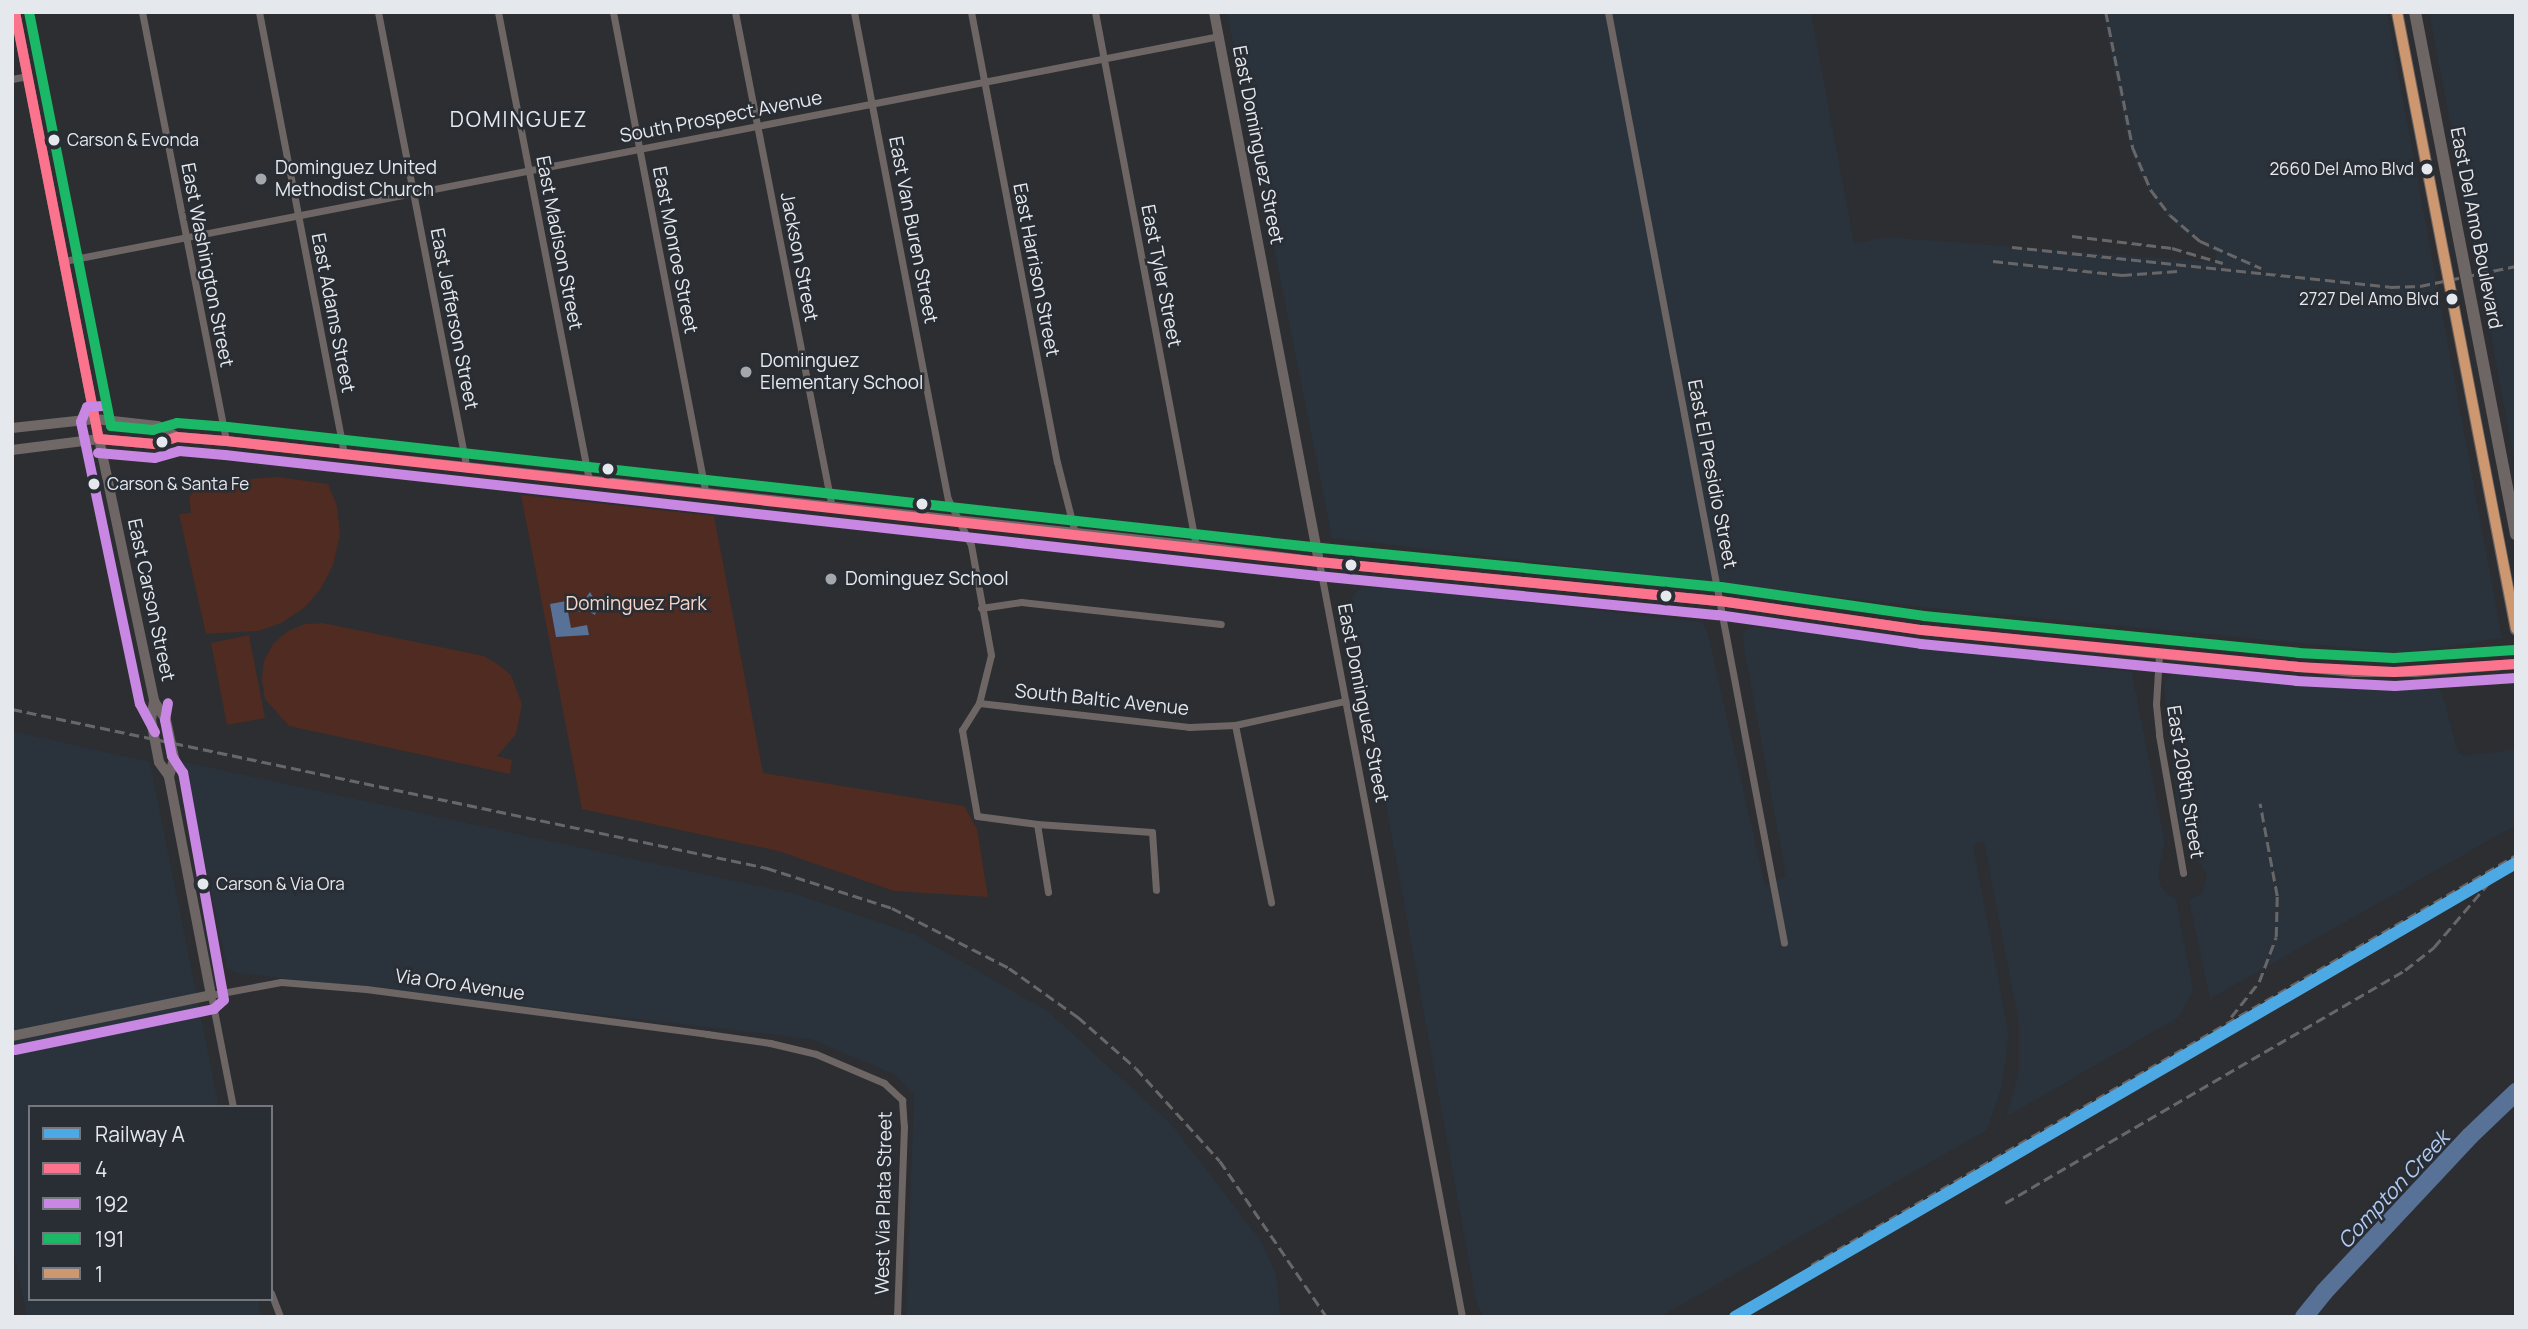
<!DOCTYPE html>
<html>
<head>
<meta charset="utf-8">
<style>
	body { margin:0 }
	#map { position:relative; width:2528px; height:1329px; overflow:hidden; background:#2c2e31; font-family:Manrope,sans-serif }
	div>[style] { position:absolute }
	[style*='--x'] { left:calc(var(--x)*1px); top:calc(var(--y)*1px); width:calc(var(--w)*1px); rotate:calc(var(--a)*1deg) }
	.built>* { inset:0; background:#2a323c }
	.green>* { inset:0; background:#4f2b21 }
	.water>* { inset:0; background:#587197 }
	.river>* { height:18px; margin:-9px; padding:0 9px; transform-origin:9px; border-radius:9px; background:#587197 }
	.minor>* { height:7px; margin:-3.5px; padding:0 3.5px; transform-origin:3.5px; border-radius:3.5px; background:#6d6664 }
	.tertiary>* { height:10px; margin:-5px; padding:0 5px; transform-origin:5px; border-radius:5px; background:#6d6664 }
	.secondary>* { height:10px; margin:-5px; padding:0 5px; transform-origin:5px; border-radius:5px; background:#6f6867 }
	.primary>* { height:12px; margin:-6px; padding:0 6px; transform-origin:6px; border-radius:6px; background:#6d6665 }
	.rail>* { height:2.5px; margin-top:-1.25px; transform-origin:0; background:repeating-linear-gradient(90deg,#686667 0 10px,transparent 0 15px) }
	.bus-1>* { height:10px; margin:-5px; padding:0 5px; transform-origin:5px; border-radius:5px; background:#fc738d }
	.bus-2>* { height:10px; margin:-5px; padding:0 5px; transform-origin:5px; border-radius:5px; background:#c787e3 }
	.bus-3>* { height:10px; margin:-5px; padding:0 5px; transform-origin:5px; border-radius:5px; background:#1ab867 }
	.bus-4>* { height:10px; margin:-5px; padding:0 5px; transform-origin:5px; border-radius:5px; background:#cd976f }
	.rail-1>* { height:12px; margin:-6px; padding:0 6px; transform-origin:6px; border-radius:6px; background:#4da9e4 }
	.dots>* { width:19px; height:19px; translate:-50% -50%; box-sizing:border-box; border:4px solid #292d34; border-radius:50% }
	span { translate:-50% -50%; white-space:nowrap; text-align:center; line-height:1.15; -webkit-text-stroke:5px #292d34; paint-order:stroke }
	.bus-label { font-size:17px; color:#e5e8ed }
	.left { translate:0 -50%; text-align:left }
	.right { translate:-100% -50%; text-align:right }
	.street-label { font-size:19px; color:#e5e8ed }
	.poi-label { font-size:19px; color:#e5e8ed }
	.park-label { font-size:19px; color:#f7d5ca }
	.neighbourhood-label { font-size:21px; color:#e5e8ed; letter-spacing:2px }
	.water-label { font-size:21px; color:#b2ccf3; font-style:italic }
	.frame { position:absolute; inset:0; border:14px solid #e5e8ed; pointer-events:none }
	.legend { position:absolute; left:28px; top:1105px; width:245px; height:196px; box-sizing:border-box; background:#292d34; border:2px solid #74787e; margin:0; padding:9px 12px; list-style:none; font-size:21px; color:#e5e8ed }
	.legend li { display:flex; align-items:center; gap:14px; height:35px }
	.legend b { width:35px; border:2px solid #74787e }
</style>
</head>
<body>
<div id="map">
	<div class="built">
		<i style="clip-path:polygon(1227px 12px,1811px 12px,1854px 243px,1887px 237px,2215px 262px,2216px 253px,2180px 229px,2155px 202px,2136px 166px,2125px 128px,2103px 12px,2387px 12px,2502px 638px,2404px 653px,1931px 608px,1332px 538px)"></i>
		<i style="clip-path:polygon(2429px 12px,2516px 12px,2516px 469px)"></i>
		<i style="clip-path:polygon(1385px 587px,1702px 622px,1708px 634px,1765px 885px,1786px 877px,1742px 636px,1746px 630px,1752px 627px,2132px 672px,2165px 843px,2158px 873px,2161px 886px,2169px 896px,2176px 899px,2193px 990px,2179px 1017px,2006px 1117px,2019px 1071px,2019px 1025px,1984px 842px,1973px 844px,2009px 1036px,2002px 1086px,1987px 1130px,1660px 1317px,1483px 1317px,1476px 1300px,1350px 607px,1354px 593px,1361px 588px)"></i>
		<i style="clip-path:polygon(2183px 669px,2344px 687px,2441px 690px,2458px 752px,2464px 756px,2516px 749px,2516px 825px,2210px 999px,2189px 900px,2202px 893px,2207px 875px,2180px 829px,2165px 698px,2164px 683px,2174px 672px)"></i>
		<i style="clip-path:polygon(12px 731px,150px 762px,219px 1107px,30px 1107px,30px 1299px,258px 1299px,261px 1317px,27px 1317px,12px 1243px)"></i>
		<i style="clip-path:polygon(184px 762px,796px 894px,916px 935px,1049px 1012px,1171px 1124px,1261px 1241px,1276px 1274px,1280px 1317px,906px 1317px,914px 1095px,894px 1074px,810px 1039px,237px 973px,227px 968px)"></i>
	</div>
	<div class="green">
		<i style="clip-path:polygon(278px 477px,328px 484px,337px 506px,340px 535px,333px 565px,320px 590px,304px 608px,281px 623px,258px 631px,206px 634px,179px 514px,191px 513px,189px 497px,201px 483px)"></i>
		<i style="clip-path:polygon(521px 495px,714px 516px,763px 773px,964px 806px,977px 829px,988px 897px,894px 891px,778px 851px,582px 809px)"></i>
		<i style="clip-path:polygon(323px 623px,484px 656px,499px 665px,511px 675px,522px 704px,516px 734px,497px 756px,512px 760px,510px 774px,289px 726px,265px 699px,262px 679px,264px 661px,273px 644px,288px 631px,305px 624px)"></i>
		<i style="clip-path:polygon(249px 635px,265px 718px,227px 725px,211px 643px)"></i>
	</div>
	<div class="water">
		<i style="clip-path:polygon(590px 592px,598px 606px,595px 615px,588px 611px,579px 612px,576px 601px,585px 599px)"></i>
		<i style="clip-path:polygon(566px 601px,571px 628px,587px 625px,589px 635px,556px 637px,550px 604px)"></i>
	</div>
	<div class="river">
		<i style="--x:2304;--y:1317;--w:32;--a:-51"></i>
		<i style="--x:2324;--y:1292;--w:214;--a:-46.9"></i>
		<i style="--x:2470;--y:1136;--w:64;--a:-43.7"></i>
	</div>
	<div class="minor">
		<i style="--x:142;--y:12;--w:437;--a:78.9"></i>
		<i style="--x:259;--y:12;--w:451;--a:79.1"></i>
		<i style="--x:378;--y:12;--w:465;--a:79"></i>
		<i style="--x:498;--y:12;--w:476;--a:79"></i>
		<i style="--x:613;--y:12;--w:491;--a:79.1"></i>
		<i style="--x:735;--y:12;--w:505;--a:78.93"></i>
		<i style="--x:854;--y:12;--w:496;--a:79.1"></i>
		<i style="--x:948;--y:499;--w:51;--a:63.4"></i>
		<i style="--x:971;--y:545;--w:112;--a:79.7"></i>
		<i style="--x:991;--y:655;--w:49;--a:104"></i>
		<i style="--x:979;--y:703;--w:32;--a:122"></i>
		<i style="--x:962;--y:730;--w:87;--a:80.1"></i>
		<i style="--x:977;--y:816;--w:61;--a:7.6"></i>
		<i style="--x:1037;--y:824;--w:115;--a:4"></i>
		<i style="--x:1152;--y:832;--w:58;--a:86.1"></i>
		<i style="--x:971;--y:12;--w:458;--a:79.2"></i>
		<i style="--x:1057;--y:462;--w:73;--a:75.8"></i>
		<i style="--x:1095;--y:12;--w:543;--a:79.29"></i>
		<i style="--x:1608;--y:12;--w:947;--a:79.29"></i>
		<i style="--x:12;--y:79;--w:16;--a:-11"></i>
		<i style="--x:64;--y:261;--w:1177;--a:-11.02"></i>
		<i style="--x:1319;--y:562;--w:768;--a:79.27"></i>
		<i style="--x:981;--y:608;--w:40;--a:-8.5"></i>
		<i style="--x:1021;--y:602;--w:201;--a:6.3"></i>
		<i style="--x:2159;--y:654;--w:50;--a:93.4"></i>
		<i style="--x:2156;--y:704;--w:31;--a:84"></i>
		<i style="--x:2159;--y:735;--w:140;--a:80.1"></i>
		<i style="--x:979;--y:703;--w:211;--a:6.5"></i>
		<i style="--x:1189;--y:727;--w:46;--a:-2.5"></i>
		<i style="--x:1235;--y:725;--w:113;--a:-12.3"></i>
		<i style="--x:1235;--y:725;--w:181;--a:78.5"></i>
		<i style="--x:1037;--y:824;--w:69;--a:80.8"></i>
		<i style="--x:233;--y:1107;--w:114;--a:-101.1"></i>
		<i style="--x:211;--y:995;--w:71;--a:-10.5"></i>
		<i style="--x:281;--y:982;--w:85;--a:4.7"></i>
		<i style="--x:366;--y:989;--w:344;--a:7.5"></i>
		<i style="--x:707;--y:1034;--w:64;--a:8.1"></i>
		<i style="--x:770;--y:1043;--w:47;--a:13.4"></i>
		<i style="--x:816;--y:1054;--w:74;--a:23.1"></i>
		<i style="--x:884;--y:1083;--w:25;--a:43"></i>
		<i style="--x:902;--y:1100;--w:26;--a:86"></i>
		<i style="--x:904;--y:1126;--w:191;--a:92.1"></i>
		<i style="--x:271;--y:1293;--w:26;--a:69"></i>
	</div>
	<div class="tertiary">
		<i style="--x:1214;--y:12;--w:560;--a:79.19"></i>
		<i style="--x:99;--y:439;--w:268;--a:78.1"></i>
		<i style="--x:154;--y:701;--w:22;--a:58"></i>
		<i style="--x:166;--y:720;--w:40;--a:78"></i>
		<i style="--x:174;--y:759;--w:18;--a:106"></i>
		<i style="--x:12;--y:1036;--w:203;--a:-11.6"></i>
		<i style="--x:211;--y:995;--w:223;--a:-100.9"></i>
		<i style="--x:169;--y:776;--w:17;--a:-126"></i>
		<i style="--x:159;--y:762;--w:43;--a:-100.8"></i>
		<i style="--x:151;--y:720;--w:19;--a:-81"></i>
	</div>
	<div class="secondary">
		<i style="--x:15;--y:12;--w:435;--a:78.9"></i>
		<i style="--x:12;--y:428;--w:83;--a:-6.2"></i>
		<i style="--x:95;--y:419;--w:63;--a:6.3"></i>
		<i style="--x:158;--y:426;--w:22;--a:30"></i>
		<i style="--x:12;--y:450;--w:88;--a:-7.2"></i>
		<i style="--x:99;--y:439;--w:56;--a:5.1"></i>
		<i style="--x:155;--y:444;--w:23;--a:-18"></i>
		<i style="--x:177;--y:437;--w:49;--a:4.7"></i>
		<i style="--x:226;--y:441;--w:976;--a:6.18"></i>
		<i style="--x:1196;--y:546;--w:124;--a:7.4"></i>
		<i style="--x:1319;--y:562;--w:403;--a:5.6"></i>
		<i style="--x:1720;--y:601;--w:204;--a:8.2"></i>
		<i style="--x:1922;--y:630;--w:238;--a:5.8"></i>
		<i style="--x:2159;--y:654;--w:196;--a:5.3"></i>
		<i style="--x:2354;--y:672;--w:61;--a:0"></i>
		<i style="--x:2415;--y:672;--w:101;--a:-4.5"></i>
	</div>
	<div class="primary">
		<i style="--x:2397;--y:12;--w:629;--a:79.1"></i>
		<i style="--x:2415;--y:12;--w:532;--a:79.05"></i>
	</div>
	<div class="rail">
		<i style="--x:2106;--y:12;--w:139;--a:78.8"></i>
		<i style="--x:2133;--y:148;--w:46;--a:66.8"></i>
		<i style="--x:2151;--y:190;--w:31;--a:53"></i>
		<i style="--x:2170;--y:215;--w:40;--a:41"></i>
		<i style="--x:2200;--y:241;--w:67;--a:23.9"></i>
		<i style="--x:2072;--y:236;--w:101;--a:6.8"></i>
		<i style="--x:2172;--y:248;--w:53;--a:16.4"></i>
		<i style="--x:2012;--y:247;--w:380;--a:6"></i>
		<i style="--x:2390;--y:287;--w:30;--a:-2"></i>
		<i style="--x:2420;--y:286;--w:98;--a:-11.8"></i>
		<i style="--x:1993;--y:261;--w:130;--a:6.2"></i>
		<i style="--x:2122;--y:275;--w:56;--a:-4.1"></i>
		<i style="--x:12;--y:709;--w:772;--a:11.89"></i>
		<i style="--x:767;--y:868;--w:131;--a:17.7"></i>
		<i style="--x:892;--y:908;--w:131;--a:27.1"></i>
		<i style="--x:1009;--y:968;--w:85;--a:35.4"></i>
		<i style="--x:1078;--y:1017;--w:77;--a:41.3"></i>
		<i style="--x:1136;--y:1068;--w:125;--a:47.9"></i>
		<i style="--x:1220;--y:1161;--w:189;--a:55.6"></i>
		<i style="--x:2231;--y:1017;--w:45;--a:-51.3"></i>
		<i style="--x:2259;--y:982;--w:48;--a:-69.3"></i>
		<i style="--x:2276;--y:937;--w:41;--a:-88.6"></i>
		<i style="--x:2277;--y:896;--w:94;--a:-100.5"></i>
		<i style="--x:2005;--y:1203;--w:463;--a:-30.2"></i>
		<i style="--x:2405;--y:970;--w:37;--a:-38"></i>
		<i style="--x:2434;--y:947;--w:99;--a:-49.5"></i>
		<i style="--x:1811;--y:1265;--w:816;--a:-30.18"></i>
	</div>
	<div class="bus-1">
		<i style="--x:15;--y:12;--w:435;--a:78.9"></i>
		<i style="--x:99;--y:439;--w:56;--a:5.1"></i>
		<i style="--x:155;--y:444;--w:23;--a:-18"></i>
		<i style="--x:177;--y:437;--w:49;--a:4.7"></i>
		<i style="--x:226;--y:441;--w:1100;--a:6.32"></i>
		<i style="--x:1319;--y:562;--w:403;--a:5.6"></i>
		<i style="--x:1720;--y:601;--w:204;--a:8.2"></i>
		<i style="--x:1922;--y:630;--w:377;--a:5.6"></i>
		<i style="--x:2297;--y:667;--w:97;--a:3"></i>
		<i style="--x:2394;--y:672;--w:122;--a:-3.8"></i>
	</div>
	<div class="bus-2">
		<i style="--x:103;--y:406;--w:16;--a:176"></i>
		<i style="--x:87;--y:407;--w:16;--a:112"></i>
		<i style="--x:81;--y:422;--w:288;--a:78.2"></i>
		<i style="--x:140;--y:704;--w:32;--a:62"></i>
		<i style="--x:98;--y:453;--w:57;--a:5"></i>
		<i style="--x:155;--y:458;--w:25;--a:-16"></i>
		<i style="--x:179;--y:451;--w:46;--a:5"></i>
		<i style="--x:225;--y:455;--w:1100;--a:6.32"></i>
		<i style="--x:1318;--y:576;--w:402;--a:5.6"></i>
		<i style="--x:1718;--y:615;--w:205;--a:8.1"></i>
		<i style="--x:1921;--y:644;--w:377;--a:5.6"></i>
		<i style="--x:2296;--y:681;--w:99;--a:2.9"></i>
		<i style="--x:2395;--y:686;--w:121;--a:-3.8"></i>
		<i style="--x:15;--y:1050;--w:203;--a:-11.6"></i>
		<i style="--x:214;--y:1009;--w:13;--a:-42"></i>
		<i style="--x:224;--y:1000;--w:231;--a:-100.2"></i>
		<i style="--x:183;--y:773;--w:20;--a:-123"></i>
		<i style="--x:172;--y:756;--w:37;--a:-101"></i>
		<i style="--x:165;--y:720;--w:17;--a:-80"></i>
	</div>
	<div class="bus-3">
		<i style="--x:29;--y:12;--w:422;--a:78.8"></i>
		<i style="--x:111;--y:426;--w:42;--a:5.4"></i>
		<i style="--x:153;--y:430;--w:25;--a:-16"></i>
		<i style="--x:177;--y:423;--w:51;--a:4.5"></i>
		<i style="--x:228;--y:427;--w:1100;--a:6.32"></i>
		<i style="--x:1321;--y:548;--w:402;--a:5.6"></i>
		<i style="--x:1721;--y:587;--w:205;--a:8.1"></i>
		<i style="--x:1924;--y:616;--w:376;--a:5.6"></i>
		<i style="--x:2298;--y:653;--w:96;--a:3"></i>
		<i style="--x:2394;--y:658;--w:121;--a:-3.8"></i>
	</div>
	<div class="bus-4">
		<i style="--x:2397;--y:12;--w:628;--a:79.08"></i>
	</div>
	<div class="rail-1">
		<i style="--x:1735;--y:1317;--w:903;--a:-30.17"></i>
	</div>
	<div class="dots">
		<i style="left:54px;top:140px;background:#e5e8ed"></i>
		<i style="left:2427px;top:169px;background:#e5e8ed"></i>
		<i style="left:261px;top:179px;background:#a4a7ab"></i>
		<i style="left:2452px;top:299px;background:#e5e8ed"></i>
		<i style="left:746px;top:372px;background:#a4a7ab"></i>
		<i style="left:162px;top:442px;background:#e5e8ed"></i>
		<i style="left:608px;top:469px;background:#e5e8ed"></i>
		<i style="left:94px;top:484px;background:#e5e8ed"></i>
		<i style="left:922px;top:504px;background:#e5e8ed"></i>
		<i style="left:1351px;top:565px;background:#e5e8ed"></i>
		<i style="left:831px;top:579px;background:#a4a7ab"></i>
		<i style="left:1666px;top:596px;background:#e5e8ed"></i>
		<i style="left:203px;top:884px;background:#e5e8ed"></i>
	</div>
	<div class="bus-label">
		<span class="left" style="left:67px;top:140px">Carson &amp; Evonda</span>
		<span class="right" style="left:2414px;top:169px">2660 Del Amo Blvd</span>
		<span class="right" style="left:2439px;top:299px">2727 Del Amo Blvd</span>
		<span class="left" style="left:107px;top:484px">Carson &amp; Santa Fe</span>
		<span class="left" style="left:216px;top:884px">Carson &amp; Via Ora</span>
	</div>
	<div class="street-label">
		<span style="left:721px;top:117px;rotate:-11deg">South Prospect Avenue</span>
		<span style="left:1258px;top:145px;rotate:79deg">East Dominguez Street</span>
		<span style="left:2476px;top:228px;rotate:79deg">East Del Amo Boulevard</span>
		<span style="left:913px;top:230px;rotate:79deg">East Van Buren Street</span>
		<span style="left:559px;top:243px;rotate:79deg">East Madison Street</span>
		<span style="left:675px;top:250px;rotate:79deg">East Monroe Street</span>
		<span style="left:799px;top:257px;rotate:79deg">Jackson Street</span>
		<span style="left:207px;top:265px;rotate:79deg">East Washington Street</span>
		<span style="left:1036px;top:270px;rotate:79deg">East Harrison Street</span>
		<span style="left:1161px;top:276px;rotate:79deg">East Tyler Street</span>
		<span style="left:333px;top:313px;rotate:79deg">East Adams Street</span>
		<span style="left:454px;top:319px;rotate:79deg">East Jefferson Street</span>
		<span style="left:1712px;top:474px;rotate:79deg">East El Presidio Street</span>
		<span style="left:151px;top:600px;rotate:78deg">East Carson Street</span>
		<span style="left:1102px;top:700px;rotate:6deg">South Baltic Avenue</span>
		<span style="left:1363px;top:703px;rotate:79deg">East Dominguez Street</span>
		<span style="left:2185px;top:782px;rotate:81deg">East 208th Street</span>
		<span style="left:460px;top:985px;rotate:8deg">Via Oro Avenue</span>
		<span style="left:884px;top:1203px;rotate:-89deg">West Via Plata Street</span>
	</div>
	<div class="poi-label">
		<span class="left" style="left:275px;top:179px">Dominguez United<br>Methodist Church</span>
		<span class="left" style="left:760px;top:372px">Dominguez<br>Elementary School</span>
		<span class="left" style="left:845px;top:579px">Dominguez School</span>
	</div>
	<div class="park-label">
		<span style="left:636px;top:604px">Dominguez Park</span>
	</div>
	<div class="neighbourhood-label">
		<span style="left:519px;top:119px">DOMINGUEZ</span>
	</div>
	<div class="water-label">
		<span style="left:2393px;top:1189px;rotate:-47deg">Compton Creek</span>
	</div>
	<div class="frame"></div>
	<ul class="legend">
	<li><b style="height:9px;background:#4da9e4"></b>Railway A</li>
	<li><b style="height:9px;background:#fc738d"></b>4</li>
	<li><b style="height:9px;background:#c787e3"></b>192</li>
	<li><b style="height:9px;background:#1ab867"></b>191</li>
	<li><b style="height:9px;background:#cd976f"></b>1</li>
	</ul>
</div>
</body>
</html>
